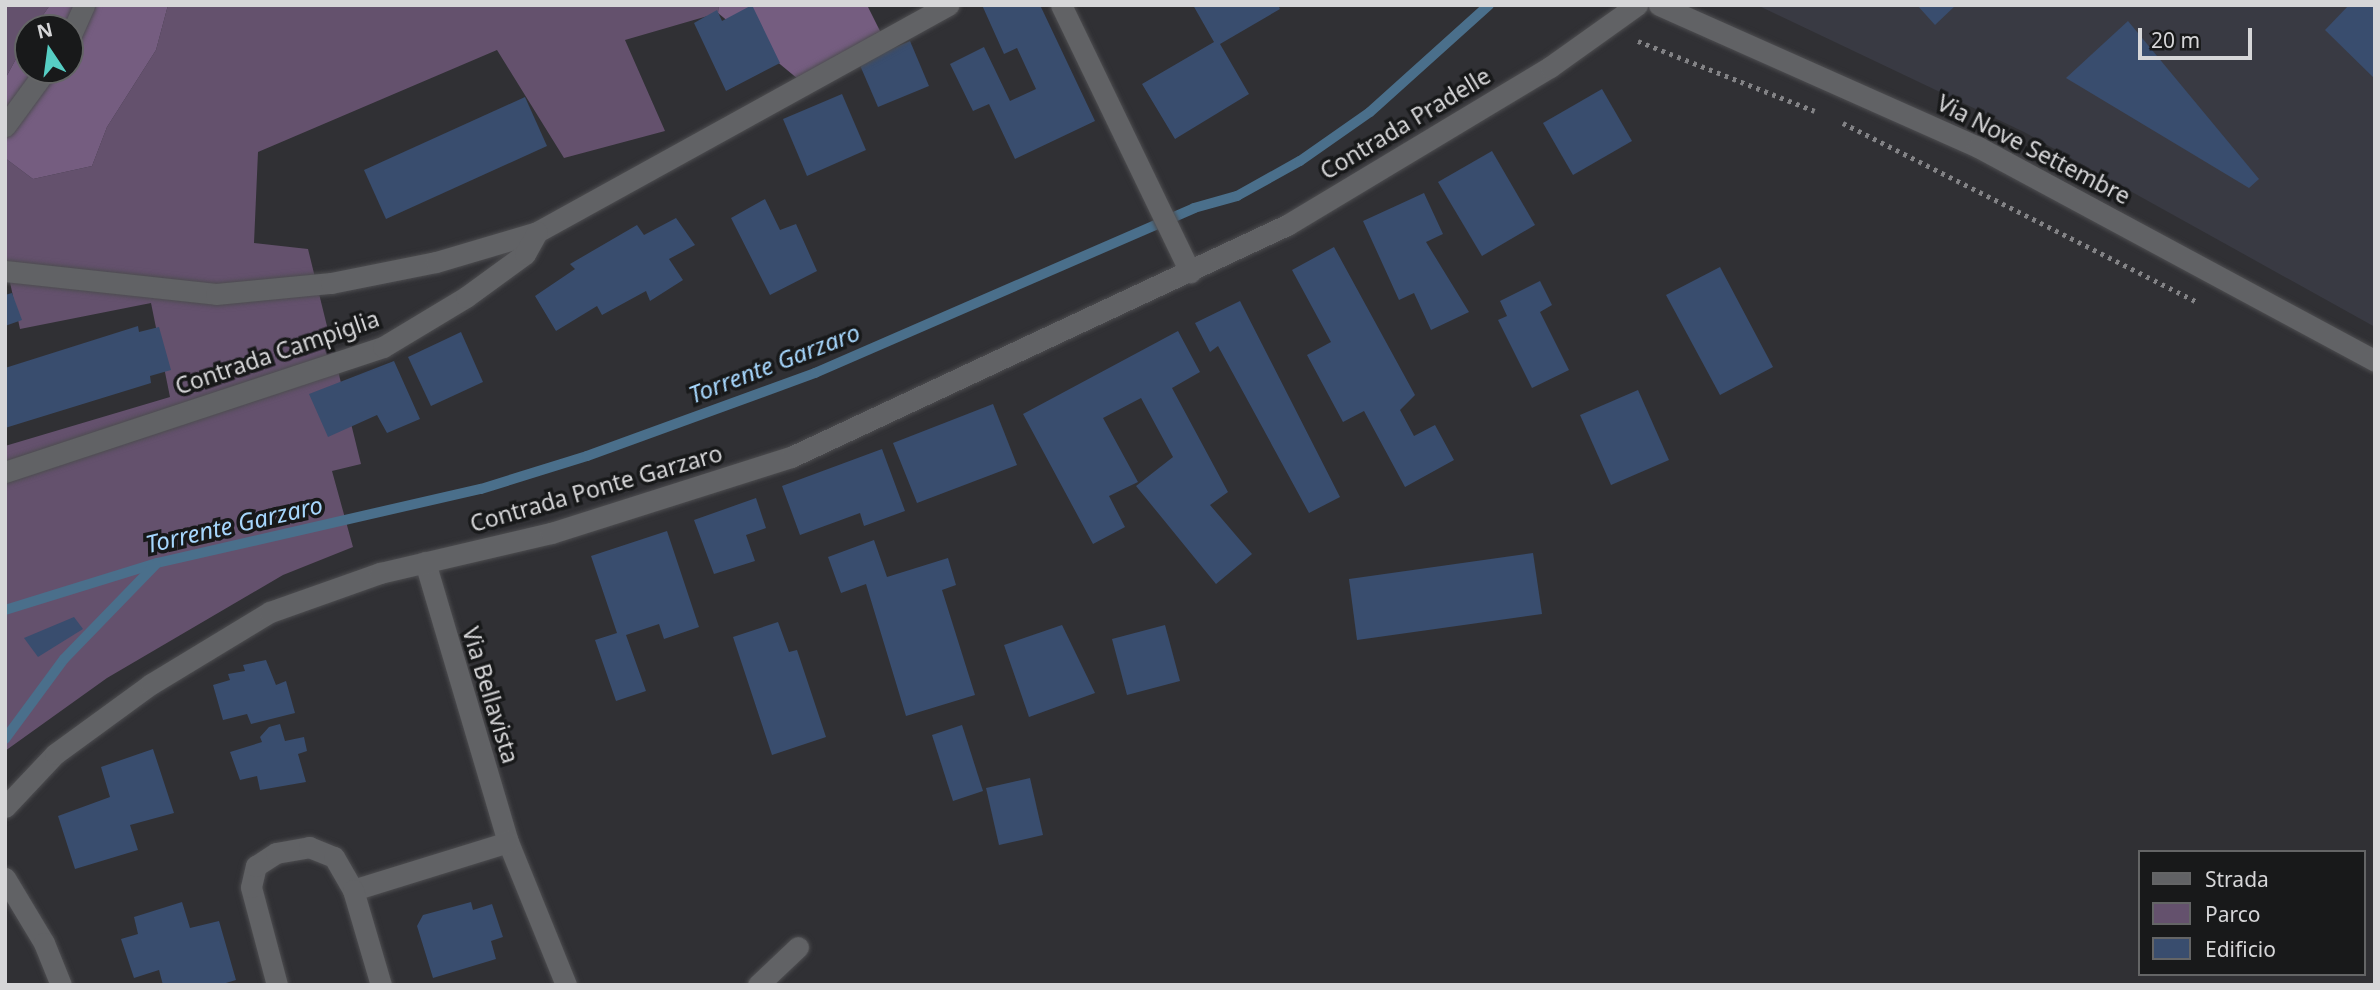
<!DOCTYPE html>
<html>
<head>
<meta charset="utf-8">
<style>
	body { margin:0 }
	#map { position:relative; width:2380px; height:990px; overflow:hidden; background:#303034; font-family:"Noto Sans",sans-serif }
	div>[style] { position:absolute }
	[style*='--x'] { left:calc(var(--x)*1px); top:calc(var(--y)*1px); width:calc(var(--w)*1px); rotate:calc(var(--a)*1deg) }
	.built>* { inset:0; background:#393a43 }
	.green>* { inset:0; background:#64516d }
	.forest>* { inset:0; background:#755d80 }
	.stream>* { height:10px; margin:-5px; padding:0 5px; transform-origin:5px; border-radius:5px; background:#4a6f8b }
	.building>* { inset:0; background:#394d6e }
	.path>* { height:4.5px; margin-top:-2.25px; transform-origin:0; background:repeating-linear-gradient(90deg,#838386 0 3.5px,transparent 0 8.5px) }
	.roads { filter:drop-shadow(0 0 2px #4d4d50) drop-shadow(0 0 2px #4d4d50) }
	.minor>* { height:21px; margin:-10.5px; padding:0 10.5px; transform-origin:10.5px; border-radius:10.5px; background:#616265 }
	span { translate:-50% -50%; white-space:nowrap; text-align:center; line-height:1.15; -webkit-text-stroke:7px #18191a; paint-order:stroke }
	.street-label { font-size:23px; color:#d6d6d8 }
	.water-label { font-size:24px; color:#a6d6fc; font-style:italic }
	.frame { position:absolute; inset:0; border:7px solid #d6d6d8; pointer-events:none }
	.legend { position:absolute; left:2138px; top:850px; width:228px; height:126px; box-sizing:border-box; background:#18191a; border:2px solid #646566; margin:0; padding:9px 12px; list-style:none; font-size:21px; color:#d6d6d8 }
	.legend li { display:flex; align-items:center; gap:14px; height:35px }
	.legend b { width:35px; border:2px solid #646566 }
	.north { position:absolute; left:14px; top:14px; width:70px; height:70px; box-sizing:border-box; background:#18191a; border:2px solid #646566; border-radius:50%; rotate:347deg; font-size:19px; font-weight:700; line-height:28px; text-align:center; color:#d6d6d8 }
	.north::after { content:''; display:block; margin:auto; width:24px; height:32px; background:#56cec4; clip-path:polygon(50% 0,100% 100%,50% 72%,0 100%) }
	.scale { position:absolute; left:2138px; top:28px; width:114px; height:32px; box-sizing:border-box; border:4px solid #d6d6d8; border-top:0; padding-left:9px; font-size:21px; line-height:24px; white-space:nowrap; color:#d6d6d8; -webkit-text-stroke:5px #18191a; paint-order:stroke }
</style>
</head>
<body>
<div id="map">
	<div class="built">
		<i style="clip-path:polygon(1757px 5px,2375px 5px,2375px 327px,2024px 132px)"></i>
	</div>
	<div class="green">
		<i style="clip-path:polygon(5px 5px,50px 5px,34px 28px,28px 28px,28px 37px,5px 79px)"></i>
		<i style="clip-path:polygon(168px 5px,719px 5px,718px 13px,625px 40px,665px 131px,564px 158px,497px 50px,258px 152px,254px 243px,308px 249px,361px 464px,332px 471px,353px 547px,283px 575px,107px 678px,5px 751px,5px 446px,170px 397px,151px 303px,20px 329px,5px 259px,5px 158px,33px 179px,92px 166px,107px 127px,156px 50px)"></i>
	</div>
	<div class="forest">
		<i style="clip-path:polygon(50px 5px,168px 5px,156px 50px,107px 127px,92px 166px,33px 179px,5px 158px,5px 79px,28px 37px,28px 70px,70px 70px,70px 28px,34px 28px)"></i>
		<i style="clip-path:polygon(719px 5px,867px 5px,889px 49px,804px 84px,718px 13px)"></i>
	</div>
	<div class="stream">
		<i style="--x:5;--y:610;--w:159;--a:-17.2"></i>
		<i style="--x:157;--y:563;--w:332;--a:-12.9"></i>
		<i style="--x:481;--y:489;--w:111;--a:-17.3"></i>
		<i style="--x:587;--y:456;--w:243;--a:-20"></i>
		<i style="--x:815;--y:373;--w:413;--a:-23.5"></i>
		<i style="--x:1194;--y:208;--w:45;--a:-15.6"></i>
		<i style="--x:1237;--y:196;--w:72;--a:-29.1"></i>
		<i style="--x:1300;--y:161;--w:85;--a:-35"></i>
		<i style="--x:1370;--y:112;--w:160;--a:-42"></i>
		<i style="--x:5;--y:739;--w:99;--a:-53.6"></i>
		<i style="--x:64;--y:659;--w:132;--a:-45.9"></i>
	</div>
	<div class="building">
		<i style="clip-path:polygon(752px 5px,780px 63px,726px 91px,694px 23px,717px 10px,722px 21px)"></i>
		<i style="clip-path:polygon(982px 5px,1040px 5px,1095px 121px,1015px 159px,989px 104px,973px 111px,950px 64px,984px 47px,1010px 101px,1036px 89px,1017px 48px,1004px 54px)"></i>
		<i style="clip-path:polygon(1193px 5px,1278px 5px,1280px 9px,1220px 44px,1249px 94px,1175px 139px,1142px 84px,1214px 42px)"></i>
		<i style="clip-path:polygon(1917px 5px,1956px 5px,1935px 25px)"></i>
		<i style="clip-path:polygon(2349px 5px,2375px 5px,2375px 79px,2325px 30px)"></i>
		<i style="clip-path:polygon(2128px 21px,2259px 179px,2249px 188px,2066px 78px)"></i>
		<i style="clip-path:polygon(910px 41px,929px 86px,878px 107px,859px 63px)"></i>
		<i style="clip-path:polygon(1602px 89px,1632px 141px,1573px 175px,1543px 123px)"></i>
		<i style="clip-path:polygon(842px 94px,866px 150px,807px 176px,783px 119px)"></i>
		<i style="clip-path:polygon(525px 97px,547px 146px,386px 219px,364px 170px)"></i>
		<i style="clip-path:polygon(1492px 151px,1535px 225px,1482px 256px,1438px 182px)"></i>
		<i style="clip-path:polygon(1424px 193px,1443px 234px,1426px 242px,1469px 312px,1431px 330px,1414px 293px,1399px 300px,1363px 221px)"></i>
		<i style="clip-path:polygon(765px 199px,780px 230px,796px 224px,817px 271px,770px 295px,731px 218px)"></i>
		<i style="clip-path:polygon(676px 218px,695px 245px,669px 259px,683px 280px,650px 301px,646px 291px,602px 315px,597px 306px,556px 331px,535px 296px,575px 269px,570px 264px,637px 225px,644px 235px)"></i>
		<i style="clip-path:polygon(1334px 247px,1415px 395px,1400px 410px,1414px 436px,1435px 425px,1454px 460px,1405px 487px,1364px 411px,1343px 422px,1307px 355px,1331px 342px,1292px 270px)"></i>
		<i style="clip-path:polygon(1720px 267px,1773px 367px,1720px 395px,1666px 295px)"></i>
		<i style="clip-path:polygon(1540px 281px,1552px 305px,1540px 312px,1569px 370px,1532px 388px,1498px 320px,1507px 316px,1500px 301px)"></i>
		<i style="clip-path:polygon(12px 293px,22px 320px,5px 326px,5px 295px)"></i>
		<i style="clip-path:polygon(1240px 301px,1340px 497px,1309px 513px,1218px 346px,1210px 352px,1195px 323px)"></i>
		<i style="clip-path:polygon(138px 326px,139px 332px,159px 327px,171px 370px,150px 376px,151px 383px,5px 428px,5px 368px)"></i>
		<i style="clip-path:polygon(1178px 331px,1200px 372px,1172px 388px,1228px 492px,1210px 505px,1252px 554px,1216px 584px,1136px 486px,1173px 457px,1141px 398px,1103px 418px,1138px 482px,1109px 496px,1125px 527px,1093px 544px,1023px 414px)"></i>
		<i style="clip-path:polygon(461px 332px,483px 382px,431px 406px,408px 357px)"></i>
		<i style="clip-path:polygon(394px 361px,420px 419px,387px 433px,377px 415px,328px 437px,309px 394px)"></i>
		<i style="clip-path:polygon(1638px 390px,1669px 460px,1611px 485px,1580px 415px)"></i>
		<i style="clip-path:polygon(993px 404px,1017px 465px,917px 503px,893px 443px)"></i>
		<i style="clip-path:polygon(882px 449px,905px 511px,864px 526px,860px 513px,800px 535px,782px 486px)"></i>
		<i style="clip-path:polygon(756px 498px,766px 528px,746px 535px,755px 561px,714px 574px,694px 520px)"></i>
		<i style="clip-path:polygon(667px 531px,699px 627px,664px 639px,659px 624px,626px 635px,646px 691px,616px 701px,595px 640px,617px 633px,591px 556px)"></i>
		<i style="clip-path:polygon(874px 540px,887px 577px,948px 558px,956px 585px,942px 590px,975px 695px,906px 716px,866px 584px,841px 593px,828px 557px)"></i>
		<i style="clip-path:polygon(1533px 553px,1542px 614px,1357px 640px,1349px 579px)"></i>
		<i style="clip-path:polygon(74px 617px,83px 629px,38px 657px,24px 638px)"></i>
		<i style="clip-path:polygon(778px 622px,789px 652px,797px 650px,826px 737px,772px 755px,733px 637px)"></i>
		<i style="clip-path:polygon(1062px 625px,1095px 693px,1029px 717px,1004px 645px)"></i>
		<i style="clip-path:polygon(1165px 625px,1180px 681px,1127px 695px,1112px 639px)"></i>
		<i style="clip-path:polygon(266px 660px,276px 685px,286px 681px,295px 713px,251px 724px,247px 714px,223px 720px,213px 685px,230px 680px,228px 674px,245px 671px,243px 665px)"></i>
		<i style="clip-path:polygon(280px 724px,285px 741px,304px 737px,307px 751px,298px 754px,306px 782px,260px 790px,257px 776px,240px 780px,230px 752px,262px 742px,260px 737px,269px 727px)"></i>
		<i style="clip-path:polygon(962px 725px,983px 791px,953px 801px,932px 735px)"></i>
		<i style="clip-path:polygon(153px 749px,174px 813px,130px 825px,138px 850px,75px 869px,58px 816px,110px 797px,101px 767px)"></i>
		<i style="clip-path:polygon(1030px 778px,1043px 835px,999px 845px,986px 788px)"></i>
		<i style="clip-path:polygon(182px 902px,190px 928px,219px 921px,236px 980px,219px 985px,163px 985px,159px 970px,134px 978px,121px 939px,138px 934px,134px 917px)"></i>
		<i style="clip-path:polygon(471px 902px,473px 910px,492px 904px,503px 937px,491px 941px,496px 959px,433px 978px,417px 926px,423px 915px)"></i>
	</div>
	<div class="path">
		<i style="--x:1638;--y:41;--w:190;--a:21.6"></i>
		<i style="--x:1843;--y:123;--w:397;--a:26.8"></i>
	</div>
	<div class="roads">
		<div class="minor">
			<i style="--x:1061;--y:5;--w:297;--a:64.2"></i>
			<i style="--x:1659;--y:5;--w:349;--a:24"></i>
			<i style="--x:1978;--y:147;--w:451;--a:28.3"></i>
			<i style="--x:70;--y:37;--w:35;--a:-66"></i>
			<i style="--x:5;--y:126;--w:69;--a:-53.8"></i>
			<i style="--x:5;--y:271;--w:212;--a:6.2"></i>
			<i style="--x:216;--y:294;--w:116;--a:-5.5"></i>
			<i style="--x:331;--y:283;--w:107;--a:-11.3"></i>
			<i style="--x:436;--y:262;--w:105;--a:-16.5"></i>
			<i style="--x:537;--y:232;--w:470;--a:-28.9"></i>
			<i style="--x:5;--y:472;--w:398;--a:-18.3"></i>
			<i style="--x:383;--y:347;--w:97;--a:-31.1"></i>
			<i style="--x:466;--y:297;--w:73;--a:-36.1"></i>
			<i style="--x:525;--y:254;--w:25;--a:-61"></i>
			<i style="--x:425;--y:562;--w:292;--a:73.5"></i>
			<i style="--x:508;--y:842;--w:154;--a:67.9"></i>
			<i style="--x:5;--y:807;--w:73;--a:-46.7"></i>
			<i style="--x:55;--y:754;--w:119;--a:-36.1"></i>
			<i style="--x:151;--y:684;--w:139;--a:-31.2"></i>
			<i style="--x:270;--y:612;--w:117;--a:-19.5"></i>
			<i style="--x:380;--y:573;--w:176;--a:-13.2"></i>
			<i style="--x:551;--y:533;--w:252;--a:-17.6"></i>
			<i style="--x:791;--y:457;--w:548;--a:-25.07"></i>
			<i style="--x:1287;--y:225;--w:307;--a:-31"></i>
			<i style="--x:1550;--y:67;--w:107;--a:-35.5"></i>
			<i style="--x:5;--y:878;--w:76;--a:59"></i>
			<i style="--x:44;--y:943;--w:45;--a:68"></i>
			<i style="--x:353;--y:890;--w:162;--a:-17.2"></i>
			<i style="--x:277;--y:985;--w:101;--a:-104.9"></i>
			<i style="--x:251;--y:887;--w:22;--a:-77"></i>
			<i style="--x:256;--y:866;--w:24;--a:-33"></i>
			<i style="--x:276;--y:853;--w:34;--a:-10"></i>
			<i style="--x:309;--y:847;--w:27;--a:22"></i>
			<i style="--x:334;--y:857;--w:38;--a:60"></i>
			<i style="--x:353;--y:890;--w:99;--a:73.6"></i>
			<i style="--x:758;--y:985;--w:55;--a:-43.5"></i>
		</div>
	</div>
	<div class="street-label">
		<span style="left:1405px;top:123px;rotate:-31deg">Contrada Pradelle</span>
		<span style="left:2034px;top:149px;rotate:27deg">Via Nove Settembre</span>
		<span style="left:277px;top:352px;rotate:-19deg">Contrada Campiglia</span>
		<span style="left:596px;top:488px;rotate:-16deg">Contrada Ponte Garzaro</span>
		<span style="left:491px;top:695px;rotate:73deg">Via Bellavista</span>
	</div>
	<div class="water-label">
		<span style="left:774px;top:363px;rotate:-21deg">Torrente Garzaro</span>
		<span style="left:234px;top:524px;rotate:-13deg">Torrente Garzaro</span>
	</div>
	<div class="frame"></div>
	<ul class="legend">
	<li><b style="height:9px;background:#616265"></b>Strada</li>
	<li><b style="height:19px;background:#64516d"></b>Parco</li>
	<li><b style="height:19px;background:#394d6e"></b>Edificio</li>
	</ul>
	<div class="north">N</div>
	<div class="scale">20 m</div>
</div>
</body>
</html>
